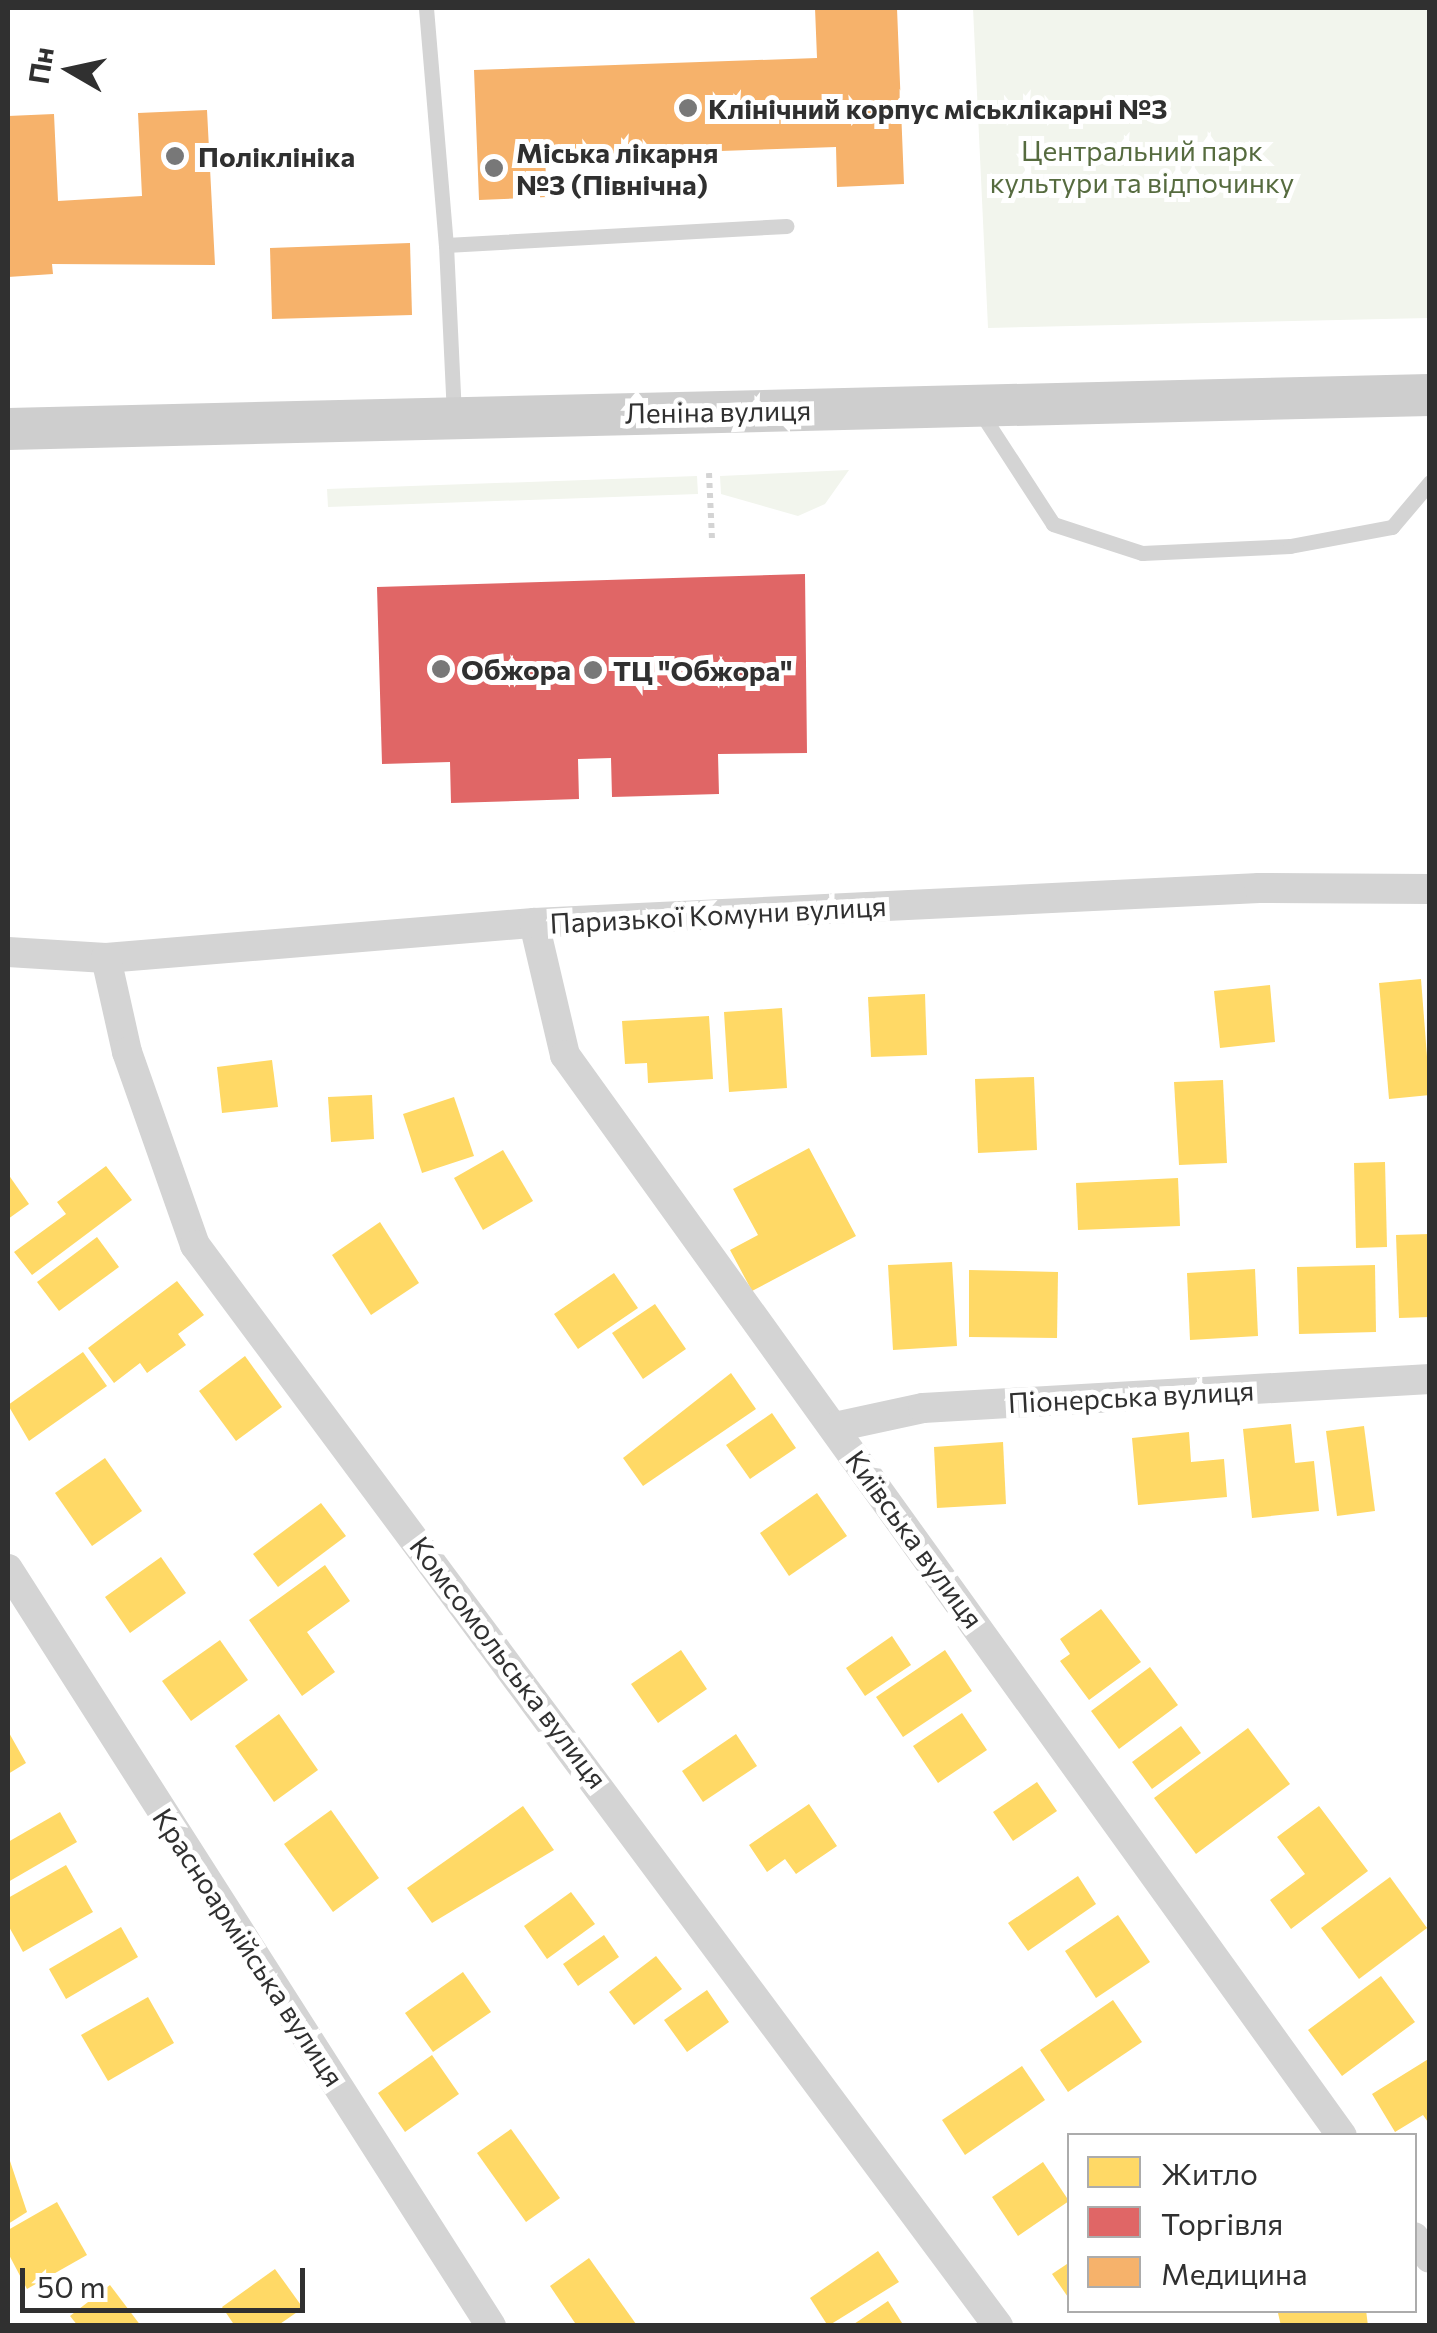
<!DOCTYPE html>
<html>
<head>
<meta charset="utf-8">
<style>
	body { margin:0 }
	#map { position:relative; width:1437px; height:2333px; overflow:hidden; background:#fff; font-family:Commissioner,sans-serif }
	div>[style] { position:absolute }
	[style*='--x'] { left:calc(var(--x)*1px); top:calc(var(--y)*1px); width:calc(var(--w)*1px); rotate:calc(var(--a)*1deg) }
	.green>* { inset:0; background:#f2f5ed }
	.homes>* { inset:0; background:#ffd966 }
	.shops>* { inset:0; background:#e06666 }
	.health>* { inset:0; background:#f6b26b }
	.path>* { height:6px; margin-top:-3px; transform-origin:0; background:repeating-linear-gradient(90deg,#d4d4d4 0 5px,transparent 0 10px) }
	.service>* { height:15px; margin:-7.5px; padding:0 7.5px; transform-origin:7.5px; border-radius:7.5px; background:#d4d4d4 }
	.minor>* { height:30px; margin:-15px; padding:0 15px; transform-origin:15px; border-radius:15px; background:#d4d4d4 }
	.secondary>* { height:42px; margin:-21px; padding:0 21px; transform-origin:21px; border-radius:21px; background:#cecece }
	.dots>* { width:28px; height:28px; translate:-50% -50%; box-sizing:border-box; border:5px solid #fff; border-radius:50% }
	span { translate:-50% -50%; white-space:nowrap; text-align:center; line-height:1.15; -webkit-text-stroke:10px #fff; paint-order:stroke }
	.poi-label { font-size:28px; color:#303030; font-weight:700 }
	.left { translate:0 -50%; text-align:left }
	.park-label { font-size:28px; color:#566b3f }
	.street-label { font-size:28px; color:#303030 }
	.frame { position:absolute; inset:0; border:10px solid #303030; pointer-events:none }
	.legend { position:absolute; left:1067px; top:2133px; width:350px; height:180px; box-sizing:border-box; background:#fff; border:2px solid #acacac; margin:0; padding:12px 18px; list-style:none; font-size:30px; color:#303030 }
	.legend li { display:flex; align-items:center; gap:20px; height:50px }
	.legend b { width:50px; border:2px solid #acacac }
	.north { position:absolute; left:20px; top:20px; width:100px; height:100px; -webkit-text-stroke:8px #fff; paint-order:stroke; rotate:279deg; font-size:28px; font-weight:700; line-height:40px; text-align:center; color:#303030 }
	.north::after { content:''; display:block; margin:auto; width:35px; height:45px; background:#303030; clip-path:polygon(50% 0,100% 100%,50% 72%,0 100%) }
	.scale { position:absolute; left:20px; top:2268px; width:285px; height:45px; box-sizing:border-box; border:5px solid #303030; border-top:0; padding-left:12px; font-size:30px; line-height:35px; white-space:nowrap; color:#303030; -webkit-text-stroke:8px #fff; paint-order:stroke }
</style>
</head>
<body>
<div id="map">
	<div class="green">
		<i style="clip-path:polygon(973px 8px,1429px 8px,1429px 318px,988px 328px)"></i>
		<i style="clip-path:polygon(849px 470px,825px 504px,798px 516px,721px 494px,720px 476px)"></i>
		<i style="clip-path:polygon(697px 476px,698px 494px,328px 507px,327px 489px)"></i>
	</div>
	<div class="homes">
		<i style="clip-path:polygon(1421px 979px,1430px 1095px,1389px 1099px,1379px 983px)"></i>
		<i style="clip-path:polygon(1270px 985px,1275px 1042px,1220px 1048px,1214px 991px)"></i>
		<i style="clip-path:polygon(925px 994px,927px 1055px,871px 1057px,868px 997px)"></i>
		<i style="clip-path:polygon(782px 1008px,787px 1088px,729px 1092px,724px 1012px)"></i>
		<i style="clip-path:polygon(709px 1016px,713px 1079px,648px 1083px,647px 1063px,625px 1064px,622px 1021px)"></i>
		<i style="clip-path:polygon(272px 1060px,278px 1107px,222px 1113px,217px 1067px)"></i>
		<i style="clip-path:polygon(1034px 1077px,1037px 1150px,978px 1153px,975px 1079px)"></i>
		<i style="clip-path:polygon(1223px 1080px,1227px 1163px,1179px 1165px,1174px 1082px)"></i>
		<i style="clip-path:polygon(372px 1095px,374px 1139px,331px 1142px,328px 1097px)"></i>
		<i style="clip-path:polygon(454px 1097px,474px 1156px,422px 1173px,403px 1114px)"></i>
		<i style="clip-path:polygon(809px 1148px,856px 1236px,752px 1291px,730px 1250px,758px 1235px,733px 1189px)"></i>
		<i style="clip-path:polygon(503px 1150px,533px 1201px,483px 1230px,454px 1178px)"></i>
		<i style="clip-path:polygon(1385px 1162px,1387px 1247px,1356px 1248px,1354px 1163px)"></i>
		<i style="clip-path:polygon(106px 1166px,132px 1200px,32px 1275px,14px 1252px,66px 1214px,57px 1202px)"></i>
		<i style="clip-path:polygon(8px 1174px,29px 1204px,8px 1219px)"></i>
		<i style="clip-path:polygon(1178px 1178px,1180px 1226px,1078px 1230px,1076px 1183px)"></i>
		<i style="clip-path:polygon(380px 1222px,419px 1283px,371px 1315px,332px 1255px)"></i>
		<i style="clip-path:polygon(1430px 1234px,1430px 1317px,1399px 1318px,1396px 1235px)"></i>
		<i style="clip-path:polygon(97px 1237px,119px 1267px,59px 1311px,37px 1282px)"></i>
		<i style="clip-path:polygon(952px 1262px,957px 1346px,893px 1350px,888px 1265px)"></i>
		<i style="clip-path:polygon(1375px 1265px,1376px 1332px,1299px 1334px,1297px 1267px)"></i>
		<i style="clip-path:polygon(1255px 1269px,1258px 1336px,1190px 1340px,1187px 1273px)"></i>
		<i style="clip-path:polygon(969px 1270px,1058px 1272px,1057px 1338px,969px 1337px)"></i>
		<i style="clip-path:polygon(614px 1273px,638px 1308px,578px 1349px,554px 1314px)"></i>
		<i style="clip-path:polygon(177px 1281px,204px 1315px,178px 1334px,186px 1345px,147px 1373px,140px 1363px,114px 1383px,88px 1348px)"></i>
		<i style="clip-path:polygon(655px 1304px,686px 1349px,643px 1379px,612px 1333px)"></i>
		<i style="clip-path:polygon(83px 1352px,107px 1386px,29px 1441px,8px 1405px)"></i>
		<i style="clip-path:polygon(245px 1356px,282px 1407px,236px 1441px,199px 1391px)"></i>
		<i style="clip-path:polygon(731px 1373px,756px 1409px,643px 1486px,623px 1458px)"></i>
		<i style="clip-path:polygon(772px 1413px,796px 1448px,750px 1479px,726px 1445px)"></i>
		<i style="clip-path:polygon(1291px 1424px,1295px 1463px,1314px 1461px,1319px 1511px,1252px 1518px,1243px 1429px)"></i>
		<i style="clip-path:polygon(1364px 1426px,1375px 1511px,1337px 1516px,1326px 1431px)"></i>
		<i style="clip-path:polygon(1189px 1432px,1191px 1462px,1224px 1459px,1227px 1497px,1138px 1505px,1132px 1438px)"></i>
		<i style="clip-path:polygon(1003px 1442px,1006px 1504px,937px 1508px,934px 1447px)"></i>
		<i style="clip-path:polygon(105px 1458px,142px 1511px,92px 1546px,55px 1493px)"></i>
		<i style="clip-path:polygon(817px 1493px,847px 1536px,789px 1576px,760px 1533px)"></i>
		<i style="clip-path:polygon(321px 1503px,346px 1536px,278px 1587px,253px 1554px)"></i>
		<i style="clip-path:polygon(161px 1557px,186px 1593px,130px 1633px,105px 1597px)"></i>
		<i style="clip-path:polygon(325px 1565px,350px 1601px,307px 1632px,335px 1672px,302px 1696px,249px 1620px)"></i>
		<i style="clip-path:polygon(1101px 1609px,1141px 1662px,1089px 1700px,1060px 1661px,1070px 1654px,1060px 1639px)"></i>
		<i style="clip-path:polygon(892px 1636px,911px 1665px,865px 1696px,846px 1668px)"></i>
		<i style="clip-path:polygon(220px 1640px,248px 1680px,191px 1721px,162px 1681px)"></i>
		<i style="clip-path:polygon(681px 1650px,707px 1689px,658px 1723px,631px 1684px)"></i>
		<i style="clip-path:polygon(945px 1650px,972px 1691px,903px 1737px,876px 1697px)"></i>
		<i style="clip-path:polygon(1150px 1667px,1178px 1705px,1119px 1749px,1091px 1711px)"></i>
		<i style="clip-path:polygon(962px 1713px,987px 1750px,938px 1783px,913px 1746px)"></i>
		<i style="clip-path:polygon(279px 1714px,318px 1770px,274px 1802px,235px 1746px)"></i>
		<i style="clip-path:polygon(1181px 1726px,1201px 1753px,1152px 1789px,1132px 1762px)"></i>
		<i style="clip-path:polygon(1248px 1728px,1290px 1784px,1196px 1854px,1154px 1798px)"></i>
		<i style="clip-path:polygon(8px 1731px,26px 1763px,8px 1774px)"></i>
		<i style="clip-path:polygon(736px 1734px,757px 1766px,703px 1802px,682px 1771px)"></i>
		<i style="clip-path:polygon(1037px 1782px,1057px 1811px,1013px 1841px,993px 1812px)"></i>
		<i style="clip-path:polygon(809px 1804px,837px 1846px,796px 1874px,785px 1859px,767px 1872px,749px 1845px)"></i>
		<i style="clip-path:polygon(523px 1806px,554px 1850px,432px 1923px,407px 1888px)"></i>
		<i style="clip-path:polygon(1319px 1806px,1368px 1871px,1291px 1929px,1270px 1900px,1305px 1874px,1277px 1837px)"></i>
		<i style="clip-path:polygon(331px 1810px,379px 1878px,333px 1912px,284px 1844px)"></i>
		<i style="clip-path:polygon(60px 1812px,77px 1842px,8px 1882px,8px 1842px)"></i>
		<i style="clip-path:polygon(66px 1865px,93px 1912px,23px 1952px,8px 1925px,8px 1898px)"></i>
		<i style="clip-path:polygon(1078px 1876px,1096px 1904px,1028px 1951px,1008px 1923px)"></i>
		<i style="clip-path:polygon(1390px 1877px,1427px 1928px,1359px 1979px,1321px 1928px)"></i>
		<i style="clip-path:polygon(571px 1892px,595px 1924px,547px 1959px,524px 1926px)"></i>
		<i style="clip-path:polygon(1118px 1915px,1150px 1962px,1096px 1998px,1065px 1951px)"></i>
		<i style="clip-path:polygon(121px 1927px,138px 1957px,66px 1999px,49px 1969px)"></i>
		<i style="clip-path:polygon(604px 1935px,619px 1957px,578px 1986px,563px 1964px)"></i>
		<i style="clip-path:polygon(656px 1956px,682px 1989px,634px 2025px,609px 1992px)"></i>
		<i style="clip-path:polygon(463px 1972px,491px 2012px,433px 2052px,405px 2013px)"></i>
		<i style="clip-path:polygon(1381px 1976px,1415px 2022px,1342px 2076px,1308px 2030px)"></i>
		<i style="clip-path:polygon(707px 1990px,729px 2022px,687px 2052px,664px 2020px)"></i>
		<i style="clip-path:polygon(148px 1997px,174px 2043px,108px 2081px,81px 2035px)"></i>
		<i style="clip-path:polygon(1113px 2000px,1142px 2042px,1068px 2092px,1040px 2050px)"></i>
		<i style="clip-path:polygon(432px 2055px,459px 2094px,405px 2132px,378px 2093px)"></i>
		<i style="clip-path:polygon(1430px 2058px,1430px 2125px,1423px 2115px,1395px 2132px,1372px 2094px)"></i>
		<i style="clip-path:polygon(1022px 2066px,1045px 2100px,965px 2155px,942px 2120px)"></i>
		<i style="clip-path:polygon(511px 2129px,560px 2198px,526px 2222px,477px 2153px)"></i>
		<i style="clip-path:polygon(8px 2155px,27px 2212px,8px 2224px)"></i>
		<i style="clip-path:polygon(1043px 2162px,1069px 2201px,1018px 2236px,992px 2197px)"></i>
		<i style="clip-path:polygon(57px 2202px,87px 2255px,27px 2289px,8px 2253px,8px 2230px)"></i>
		<i style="clip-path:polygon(878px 2251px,899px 2282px,828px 2326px,810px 2298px)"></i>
		<i style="clip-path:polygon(589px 2258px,636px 2324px,633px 2326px,577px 2326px,550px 2286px)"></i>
		<i style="clip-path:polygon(1070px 2262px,1070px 2300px,1052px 2274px)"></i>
		<i style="clip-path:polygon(275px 2269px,303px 2308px,277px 2326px,235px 2326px,222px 2307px)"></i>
		<i style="clip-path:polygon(110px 2285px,141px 2326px,78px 2326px,70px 2316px)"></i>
		<i style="clip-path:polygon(888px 2301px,904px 2326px,851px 2326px)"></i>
		<i style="clip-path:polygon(1366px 2310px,1368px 2326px,1281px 2326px,1278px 2313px)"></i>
	</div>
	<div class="shops">
		<i style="clip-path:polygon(805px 574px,807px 753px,718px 754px,719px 794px,612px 797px,611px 758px,578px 759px,579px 799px,451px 803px,450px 762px,382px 764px,377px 587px)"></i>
	</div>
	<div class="health">
		<i style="clip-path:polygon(815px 8px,897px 8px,904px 184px,837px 187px,836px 147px,545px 157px,547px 197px,479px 200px,474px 70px,817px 58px)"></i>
		<i style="clip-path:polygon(207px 110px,215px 265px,52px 264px,53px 274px,8px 277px,8px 116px,54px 114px,58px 201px,142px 196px,138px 113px)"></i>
		<i style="clip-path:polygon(410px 243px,412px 315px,272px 319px,270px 248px)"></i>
	</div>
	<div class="path">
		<i style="--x:709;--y:473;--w:67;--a:87.4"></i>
	</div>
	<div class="service">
		<i style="--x:426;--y:8;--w:238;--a:85.2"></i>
		<i style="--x:981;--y:413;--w:132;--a:57"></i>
		<i style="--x:1053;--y:524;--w:94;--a:18"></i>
		<i style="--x:1142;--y:553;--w:148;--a:-2.7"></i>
		<i style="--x:1290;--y:546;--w:104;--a:-10.6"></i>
		<i style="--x:1392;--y:527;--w:59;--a:-49.8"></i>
		<i style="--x:454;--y:415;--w:170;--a:-92.7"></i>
		<i style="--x:446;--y:245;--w:341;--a:-3.2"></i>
	</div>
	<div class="minor">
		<i style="--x:534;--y:923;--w:136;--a:76.8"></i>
		<i style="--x:565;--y:1055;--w:1331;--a:54.29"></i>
		<i style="--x:8;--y:952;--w:98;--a:3.5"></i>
		<i style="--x:106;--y:958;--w:429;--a:-4.7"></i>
		<i style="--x:534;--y:923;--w:726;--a:-2.76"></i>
		<i style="--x:1259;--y:888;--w:171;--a:0.3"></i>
		<i style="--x:106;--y:958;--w:96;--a:77.4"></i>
		<i style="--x:127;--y:1052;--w:205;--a:70.6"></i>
		<i style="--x:195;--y:1245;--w:1347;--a:53.39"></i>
		<i style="--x:835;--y:1427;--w:90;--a:-12.2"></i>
		<i style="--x:923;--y:1408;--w:508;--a:-3.27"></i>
		<i style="--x:8;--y:1569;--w:898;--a:57.46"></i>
		<i style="--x:1414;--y:2237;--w:26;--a:53"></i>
	</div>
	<div class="secondary">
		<i style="--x:8;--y:429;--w:1422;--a:-1.37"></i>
	</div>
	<div class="dots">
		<i style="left:688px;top:108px;background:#787878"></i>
		<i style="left:175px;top:156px;background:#787878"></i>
		<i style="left:494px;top:168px;background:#787878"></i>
		<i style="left:441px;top:669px;background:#787878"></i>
		<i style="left:593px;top:670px;background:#787878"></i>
	</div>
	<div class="poi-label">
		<span class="left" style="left:708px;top:108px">Клінічний корпус міськлікарні №3</span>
		<span class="left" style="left:516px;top:168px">Міська лікарня<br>№3 (Північна)</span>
		<span class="left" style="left:198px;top:156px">Поліклініка</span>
		<span class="left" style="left:461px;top:669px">Обжора</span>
		<span class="left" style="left:613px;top:670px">ТЦ "Обжора"</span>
	</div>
	<div class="park-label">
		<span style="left:1142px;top:166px">Центральний парк<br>культури та відпочинку</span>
	</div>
	<div class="street-label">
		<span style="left:718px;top:411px;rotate:-1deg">Леніна вулиця</span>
		<span style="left:718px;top:914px;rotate:-3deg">Паризької Комуни вулиця</span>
		<span style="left:1131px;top:1396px;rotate:-3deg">Піонерська вулиця</span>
		<span style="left:915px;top:1539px;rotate:54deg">Київська вулиця</span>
		<span style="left:509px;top:1662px;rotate:53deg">Комсомольська вулиця</span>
		<span style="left:249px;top:1947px;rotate:57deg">Красноармійська вулиця</span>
	</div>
	<div class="frame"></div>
	<ul class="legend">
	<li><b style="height:28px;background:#ffd966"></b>Житло</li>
	<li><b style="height:28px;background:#e06666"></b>Торгівля</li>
	<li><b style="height:28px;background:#f6b26b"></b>Медицина</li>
	</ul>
	<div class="north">Пн</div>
	<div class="scale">50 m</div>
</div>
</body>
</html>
